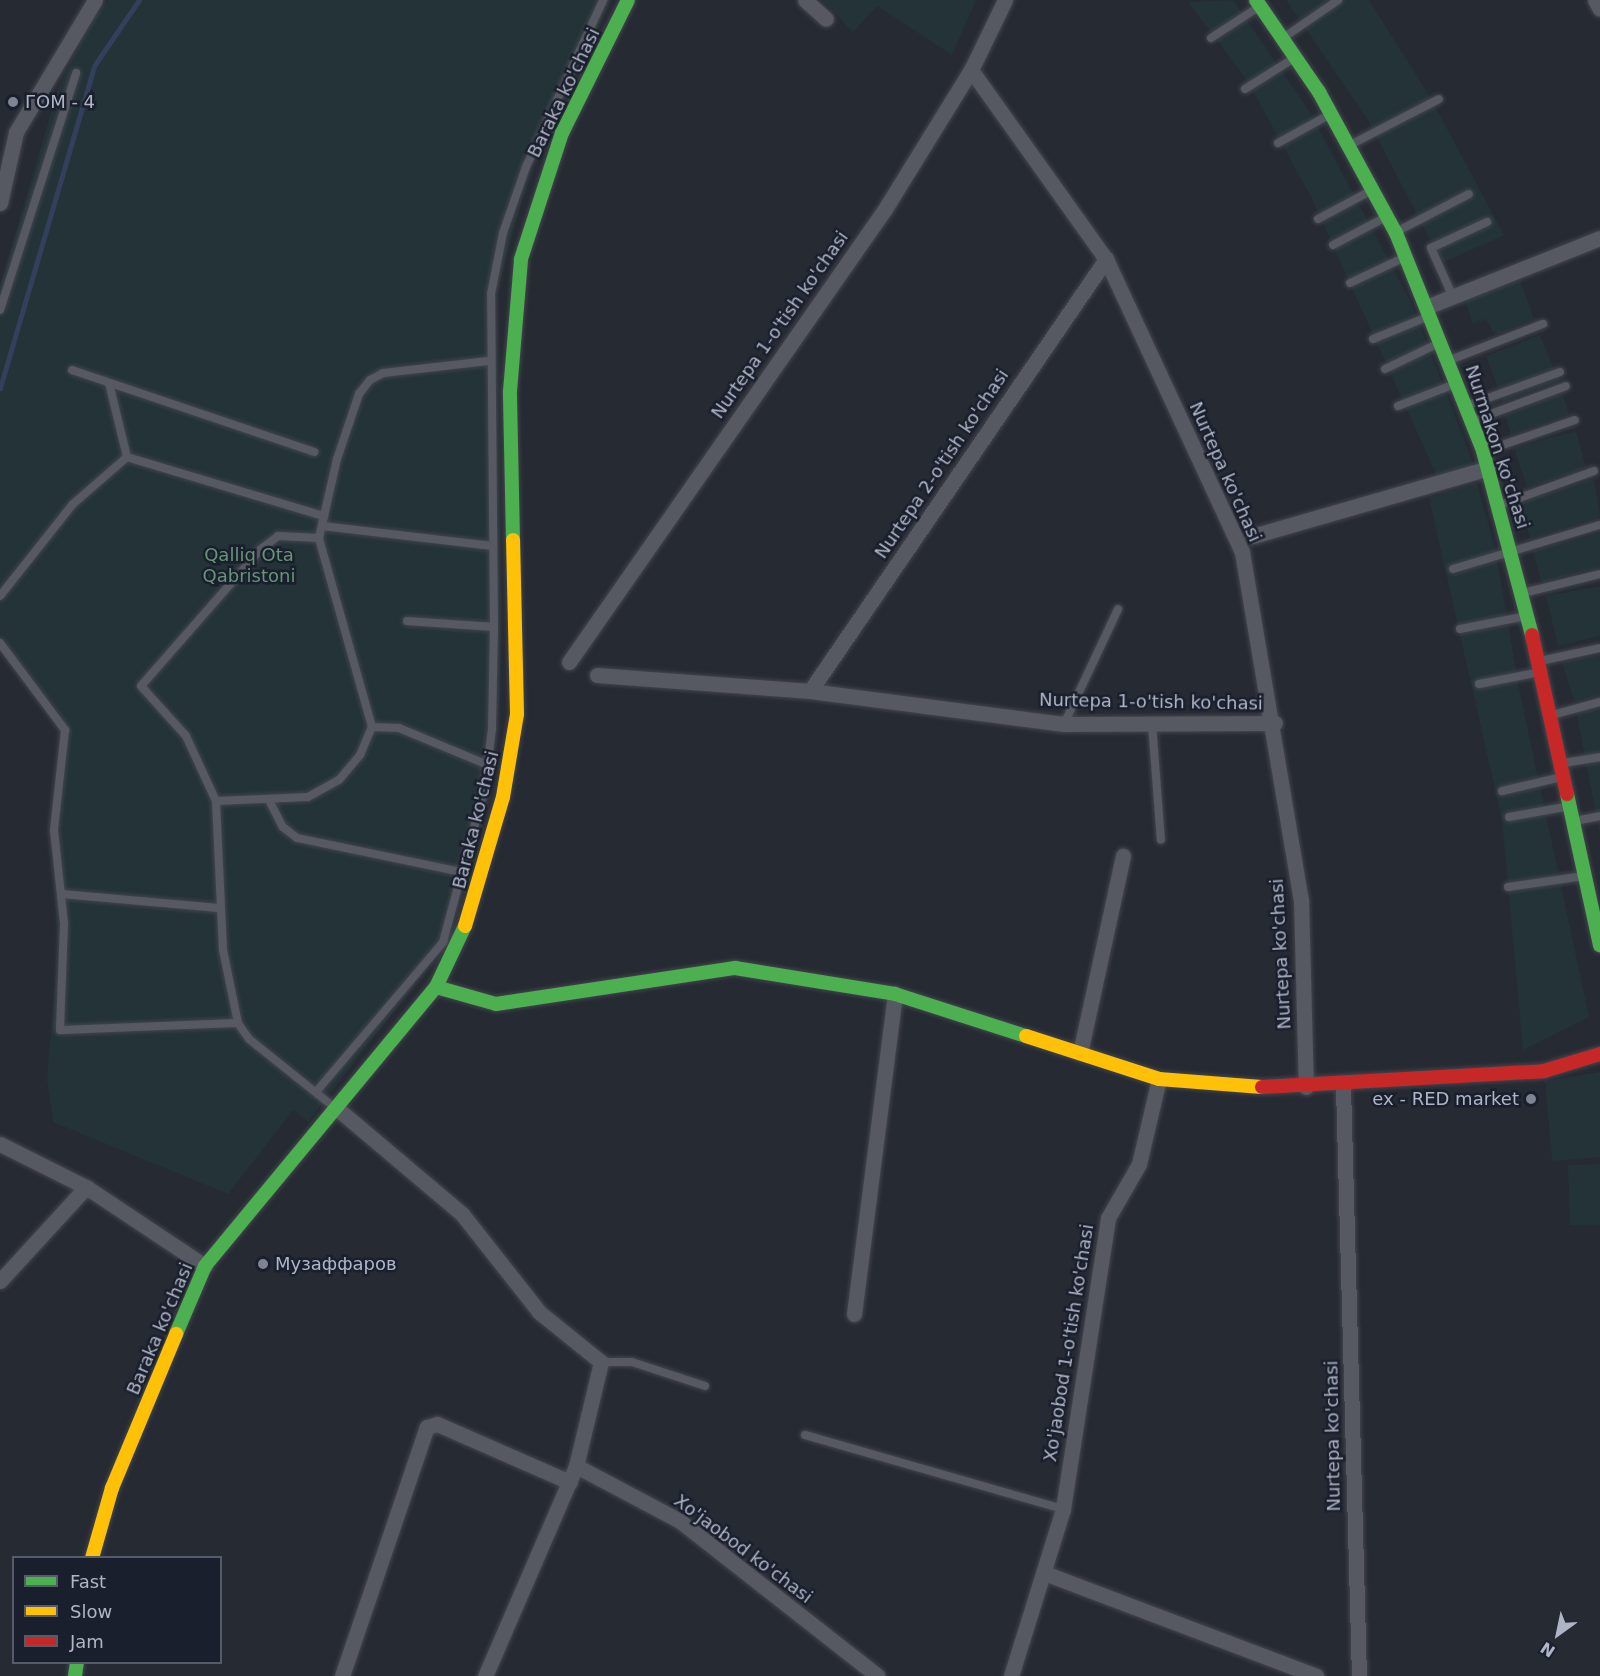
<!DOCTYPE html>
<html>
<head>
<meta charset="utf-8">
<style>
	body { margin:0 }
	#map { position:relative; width:1600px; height:1676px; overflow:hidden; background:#262a33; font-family:"DejaVu Sans",sans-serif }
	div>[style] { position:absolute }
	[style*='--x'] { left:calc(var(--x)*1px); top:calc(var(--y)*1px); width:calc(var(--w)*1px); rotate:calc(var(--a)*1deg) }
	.green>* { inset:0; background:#233338 }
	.stream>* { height:5px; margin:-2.5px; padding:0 2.5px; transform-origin:2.5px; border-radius:2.5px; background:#343f5b }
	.roads { filter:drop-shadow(0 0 2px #42454c) drop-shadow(0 0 2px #42454c) }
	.lane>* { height:8px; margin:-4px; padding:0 4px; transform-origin:4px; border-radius:4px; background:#565961 }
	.street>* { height:15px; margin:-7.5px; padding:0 7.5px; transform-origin:7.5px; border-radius:7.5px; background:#565961 }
	.fast>* { height:14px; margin:-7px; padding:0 7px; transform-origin:7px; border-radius:7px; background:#4caf50 }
	.slow>* { height:14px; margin:-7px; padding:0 7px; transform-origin:7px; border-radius:7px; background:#ffc107 }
	.jam>* { height:14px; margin:-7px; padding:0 7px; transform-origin:7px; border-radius:7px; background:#c62828 }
	.dots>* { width:16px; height:16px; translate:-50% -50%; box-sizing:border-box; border:3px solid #1a1f2d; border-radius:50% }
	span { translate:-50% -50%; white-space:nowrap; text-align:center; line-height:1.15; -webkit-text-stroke:5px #1a1f2d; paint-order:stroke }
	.street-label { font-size:18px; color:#afb5c5 }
	.poi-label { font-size:18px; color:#afb5c5 }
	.left { translate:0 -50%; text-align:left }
	.right { translate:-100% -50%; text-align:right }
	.park-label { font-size:18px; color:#679579 }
	.legend { position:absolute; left:12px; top:1556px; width:210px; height:108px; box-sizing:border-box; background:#1a1f2d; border:2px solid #565b6a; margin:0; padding:8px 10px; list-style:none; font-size:18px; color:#afb5c5 }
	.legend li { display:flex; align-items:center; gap:12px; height:30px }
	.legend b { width:30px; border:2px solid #565b6a }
	.north { position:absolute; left:1528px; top:1604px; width:60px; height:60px; -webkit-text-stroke:4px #1a1f2d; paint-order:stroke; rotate:213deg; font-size:16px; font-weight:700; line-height:24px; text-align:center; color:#afb5c5 }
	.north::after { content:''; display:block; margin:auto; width:21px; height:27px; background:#afb5c5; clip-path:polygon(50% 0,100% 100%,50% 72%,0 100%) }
</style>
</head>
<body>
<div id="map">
	<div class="green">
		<i style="clip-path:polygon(109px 0,611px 0,530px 170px,496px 296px,500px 693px,490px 790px,445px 946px,308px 1122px,293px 1110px,228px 1194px,53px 1122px,47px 1080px,58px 947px,51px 829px,61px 731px,0 651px,0 286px,59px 85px,94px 17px)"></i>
		<i style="clip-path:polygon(822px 0,976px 0,952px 55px,877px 6px,853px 32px)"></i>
		<i style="clip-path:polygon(1233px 0,1309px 111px,1410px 300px,1474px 465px,1437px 476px,1311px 197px,1247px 80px,1188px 2px)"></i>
		<i style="clip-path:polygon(1286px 0,1369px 0,1430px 97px,1504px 235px,1442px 263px,1368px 120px)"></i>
		<i style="clip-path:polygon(1520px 280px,1534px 319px,1495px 335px,1486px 319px,1473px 324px,1465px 300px)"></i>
		<i style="clip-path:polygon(1540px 335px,1559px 381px,1503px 402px,1486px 356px)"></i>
		<i style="clip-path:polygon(1562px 393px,1569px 414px,1511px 435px,1505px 415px)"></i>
		<i style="clip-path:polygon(1576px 431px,1586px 468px,1527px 487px,1514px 448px)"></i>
		<i style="clip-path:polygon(1594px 479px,1600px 517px,1530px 538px,1521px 502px)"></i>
		<i style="clip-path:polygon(1477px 483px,1495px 548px,1520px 693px,1589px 1017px,1523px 1050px,1502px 820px,1429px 498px)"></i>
		<i style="clip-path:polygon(1600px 533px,1600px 567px,1541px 582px,1533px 551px)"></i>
		<i style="clip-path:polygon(1600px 586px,1600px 636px,1558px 646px,1546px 596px)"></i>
		<i style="clip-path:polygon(1600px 655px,1600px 695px,1574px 701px,1562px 662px)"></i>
		<i style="clip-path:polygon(1600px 706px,1600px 835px,1576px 710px)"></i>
		<i style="clip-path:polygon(1600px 1072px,1600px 1157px,1552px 1161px,1545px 1081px)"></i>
		<i style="clip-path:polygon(1600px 1164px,1600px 1225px,1570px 1225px,1568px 1165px)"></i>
	</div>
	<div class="stream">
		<i style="--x:0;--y:388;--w:335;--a:-73.7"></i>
		<i style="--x:94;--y:66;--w:80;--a:-55.7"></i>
	</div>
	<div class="roads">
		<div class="lane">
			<i style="--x:1211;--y:38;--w:59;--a:-33.1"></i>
			<i style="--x:1283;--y:38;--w:67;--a:-34.6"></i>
			<i style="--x:1245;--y:89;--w:58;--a:-32.3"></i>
			<i style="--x:1278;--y:143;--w:58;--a:-28.8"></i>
			<i style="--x:1350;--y:145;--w:100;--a:-27.3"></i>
			<i style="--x:1318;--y:219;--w:61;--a:-28.2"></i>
			<i style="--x:1396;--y:232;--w:82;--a:-27.5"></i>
			<i style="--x:1333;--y:245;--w:58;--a:-27.9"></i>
			<i style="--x:1350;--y:283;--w:59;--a:-25.3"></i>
			<i style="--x:1453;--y:297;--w:54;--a:-114.2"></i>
			<i style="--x:1431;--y:248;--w:62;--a:-24.9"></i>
			<i style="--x:0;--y:310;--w:249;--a:-72.2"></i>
			<i style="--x:1373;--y:339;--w:58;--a:-22.2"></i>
			<i style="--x:1450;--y:360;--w:100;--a:-21.2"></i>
			<i style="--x:1385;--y:369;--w:58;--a:-25.7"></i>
			<i style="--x:72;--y:370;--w:256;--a:18.7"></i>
			<i style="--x:109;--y:383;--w:76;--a:76.3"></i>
			<i style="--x:1398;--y:406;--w:61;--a:-21.1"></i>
			<i style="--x:1466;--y:406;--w:100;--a:-19.9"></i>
			<i style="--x:1472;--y:421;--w:100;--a:-20.4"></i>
			<i style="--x:1485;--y:451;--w:95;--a:-19"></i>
			<i style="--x:1500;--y:505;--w:100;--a:-19.9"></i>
			<i style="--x:322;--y:526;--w:172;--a:6.7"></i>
			<i style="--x:1453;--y:569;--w:153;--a:-16.7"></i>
			<i style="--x:1523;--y:593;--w:79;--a:-13.9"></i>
			<i style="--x:0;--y:596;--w:117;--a:-51.6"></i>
			<i style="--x:73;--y:504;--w:72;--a:-41"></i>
			<i style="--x:127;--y:457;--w:206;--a:16.7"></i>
			<i style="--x:407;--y:621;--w:87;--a:3.9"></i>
			<i style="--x:1460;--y:629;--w:67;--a:-11.1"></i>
			<i style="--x:0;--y:643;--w:109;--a:53.2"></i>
			<i style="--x:65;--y:730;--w:101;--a:96.3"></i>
			<i style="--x:54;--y:830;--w:95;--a:83.9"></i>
			<i style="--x:64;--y:924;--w:106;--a:92.2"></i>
			<i style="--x:60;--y:1030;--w:178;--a:-2.3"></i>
			<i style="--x:1540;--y:661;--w:61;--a:-12.2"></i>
			<i style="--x:1479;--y:684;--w:62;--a:-11.1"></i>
			<i style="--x:1552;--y:715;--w:50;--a:-15.2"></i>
			<i style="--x:1064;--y:724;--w:127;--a:-64.8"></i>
			<i style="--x:1152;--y:724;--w:116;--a:85.6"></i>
			<i style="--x:372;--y:727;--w:27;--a:2"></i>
			<i style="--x:399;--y:728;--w:96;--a:22.6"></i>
			<i style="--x:1563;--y:763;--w:37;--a:-9"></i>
			<i style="--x:1502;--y:791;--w:62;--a:-13.1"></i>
			<i style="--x:216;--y:801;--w:72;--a:-114.8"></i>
			<i style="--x:186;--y:736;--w:67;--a:-132"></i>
			<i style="--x:141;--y:686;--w:182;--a:-48.8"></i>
			<i style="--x:261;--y:549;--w:21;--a:-37"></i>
			<i style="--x:278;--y:536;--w:41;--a:2.8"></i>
			<i style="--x:270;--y:802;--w:28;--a:63"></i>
			<i style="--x:283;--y:827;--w:18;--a:38"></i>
			<i style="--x:297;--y:838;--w:167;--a:11.7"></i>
			<i style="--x:1509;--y:817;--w:62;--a:-10.2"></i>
			<i style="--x:1575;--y:821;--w:25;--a:-11"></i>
			<i style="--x:1508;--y:887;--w:77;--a:-8.2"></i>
			<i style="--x:63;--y:894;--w:158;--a:5.1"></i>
			<i style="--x:316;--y:1092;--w:197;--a:-49.7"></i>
			<i style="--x:443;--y:942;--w:156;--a:-74.8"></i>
			<i style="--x:484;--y:791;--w:63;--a:-82.6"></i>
			<i style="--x:492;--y:729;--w:102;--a:-88.9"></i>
			<i style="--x:494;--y:627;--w:333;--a:-90.5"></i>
			<i style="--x:491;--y:294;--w:62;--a:-78.9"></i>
			<i style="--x:503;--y:233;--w:70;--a:-70.8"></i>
			<i style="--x:526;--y:167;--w:184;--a:-65.2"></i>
			<i style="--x:335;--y:1108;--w:110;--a:-141.3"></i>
			<i style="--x:249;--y:1039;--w:19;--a:-125"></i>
			<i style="--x:238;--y:1023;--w:75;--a:-101.6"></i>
			<i style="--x:223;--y:950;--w:149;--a:-92.7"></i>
			<i style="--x:216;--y:801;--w:92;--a:-2.5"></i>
			<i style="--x:308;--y:797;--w:35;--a:-29"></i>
			<i style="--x:339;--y:780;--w:33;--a:-50"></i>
			<i style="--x:360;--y:755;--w:30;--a:-67"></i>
			<i style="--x:372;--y:727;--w:196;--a:-105.7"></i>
			<i style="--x:319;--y:538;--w:81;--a:-77.2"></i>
			<i style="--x:337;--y:459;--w:69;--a:-71.3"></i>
			<i style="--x:359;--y:394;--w:18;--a:-52"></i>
			<i style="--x:370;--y:380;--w:15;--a:-28"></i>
			<i style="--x:383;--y:373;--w:106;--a:-6.5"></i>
			<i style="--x:601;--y:1362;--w:31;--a:0"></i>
			<i style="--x:632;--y:1362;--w:77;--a:18.2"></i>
			<i style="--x:805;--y:1435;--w:268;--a:16"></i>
		</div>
		<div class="street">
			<i style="--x:805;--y:0;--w:28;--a:42"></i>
			<i style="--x:1595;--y:0;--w:10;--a:61"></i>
			<i style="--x:971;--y:70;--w:232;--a:54.5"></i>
			<i style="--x:1106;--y:259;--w:323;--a:65.1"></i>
			<i style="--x:1242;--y:552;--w:353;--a:80.4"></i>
			<i style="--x:1301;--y:900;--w:187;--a:88.5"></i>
			<i style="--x:0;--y:203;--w:73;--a:-77.3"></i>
			<i style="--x:16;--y:132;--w:154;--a:-59.1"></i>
			<i style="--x:1429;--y:306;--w:184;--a:-21.7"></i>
			<i style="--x:1253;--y:536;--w:246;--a:-16.1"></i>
			<i style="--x:569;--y:662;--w:552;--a:-55.1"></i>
			<i style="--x:885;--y:209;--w:163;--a:-58.3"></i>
			<i style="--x:971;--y:70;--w:78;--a:-64.1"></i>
			<i style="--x:597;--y:675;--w:214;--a:4.3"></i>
			<i style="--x:810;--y:691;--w:256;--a:7.4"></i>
			<i style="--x:1064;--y:724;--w:211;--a:-0.3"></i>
			<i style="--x:810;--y:691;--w:524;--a:-55.58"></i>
			<i style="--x:1080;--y:1053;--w:202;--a:-77.7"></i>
			<i style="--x:1343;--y:1086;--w:590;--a:88.45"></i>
			<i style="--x:339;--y:1110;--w:161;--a:40.2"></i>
			<i style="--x:462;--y:1214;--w:125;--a:51.8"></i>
			<i style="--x:539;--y:1312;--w:80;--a:38.9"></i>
			<i style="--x:601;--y:1362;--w:107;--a:103.5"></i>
			<i style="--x:576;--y:1466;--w:229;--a:113.4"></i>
			<i style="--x:0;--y:1144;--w:96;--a:26.6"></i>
			<i style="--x:86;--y:1187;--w:143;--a:33.6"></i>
			<i style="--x:0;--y:1281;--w:127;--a:-47.5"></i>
			<i style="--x:854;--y:1314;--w:323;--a:-82.7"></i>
			<i style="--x:576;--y:1466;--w:118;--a:27.9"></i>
			<i style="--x:680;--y:1521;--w:251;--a:38.1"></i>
			<i style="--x:1044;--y:1573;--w:291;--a:20.7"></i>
			<i style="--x:342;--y:1676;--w:263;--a:-71.2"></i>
			<i style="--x:427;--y:1427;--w:10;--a:-17"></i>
			<i style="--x:437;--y:1424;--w:145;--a:23.6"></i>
			<i style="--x:1011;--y:1676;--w:175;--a:-72.7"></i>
			<i style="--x:1063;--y:1509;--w:294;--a:-81.2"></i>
			<i style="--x:1108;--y:1218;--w:62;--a:-60.1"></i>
			<i style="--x:1139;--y:1164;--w:87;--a:-76.8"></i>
		</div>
		<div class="fast">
			<i style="--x:1256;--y:0;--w:112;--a:55.6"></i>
			<i style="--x:1319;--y:92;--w:161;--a:61.4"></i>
			<i style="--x:1396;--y:233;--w:235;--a:68.2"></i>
			<i style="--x:1483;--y:451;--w:190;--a:75.1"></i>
			<i style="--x:513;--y:540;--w:149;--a:-91.2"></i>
			<i style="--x:510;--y:391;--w:132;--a:-85.2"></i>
			<i style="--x:521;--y:259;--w:133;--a:-72"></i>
			<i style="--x:562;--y:133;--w:148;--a:-63.6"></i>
			<i style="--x:1567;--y:794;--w:155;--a:77.7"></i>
			<i style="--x:436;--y:987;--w:62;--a:15.8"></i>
			<i style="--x:496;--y:1004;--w:242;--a:-8.6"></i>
			<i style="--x:735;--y:968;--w:162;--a:9.2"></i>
			<i style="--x:895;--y:994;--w:138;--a:17.8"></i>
			<i style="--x:176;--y:1334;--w:74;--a:-66.9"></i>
			<i style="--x:205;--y:1266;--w:362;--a:-50.4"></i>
			<i style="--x:436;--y:987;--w:68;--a:-64.6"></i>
			<i style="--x:75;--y:1676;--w:14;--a:-82"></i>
		</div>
		<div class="slow">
			<i style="--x:465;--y:926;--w:134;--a:-73.6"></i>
			<i style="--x:503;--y:797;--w:84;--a:-80.4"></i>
			<i style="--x:517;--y:714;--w:174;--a:-91.3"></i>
			<i style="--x:1026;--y:1036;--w:140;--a:17.9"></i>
			<i style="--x:1159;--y:1079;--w:103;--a:4.4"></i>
			<i style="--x:92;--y:1558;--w:73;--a:-74.1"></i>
			<i style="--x:112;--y:1488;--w:167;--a:-67.4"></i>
		</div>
		<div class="jam">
			<i style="--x:1532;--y:635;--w:163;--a:77.6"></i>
			<i style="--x:1262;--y:1087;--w:282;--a:-3.2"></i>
			<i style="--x:1544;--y:1071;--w:59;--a:-16.9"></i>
		</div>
	</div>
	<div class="dots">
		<i style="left:13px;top:102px;background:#7f8492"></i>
		<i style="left:1531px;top:1099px;background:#7f8492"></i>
		<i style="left:263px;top:1264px;background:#7f8492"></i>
	</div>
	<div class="street-label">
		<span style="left:564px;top:93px;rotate:-64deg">Baraka ko'chasi</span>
		<span style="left:780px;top:325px;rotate:-55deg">Nurtepa 1-o'tish ko'chasi</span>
		<span style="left:1497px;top:447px;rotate:72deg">Nurmakon ko'chasi</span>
		<span style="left:942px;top:464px;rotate:-56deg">Nurtepa 2-o'tish ko'chasi</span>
		<span style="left:1225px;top:472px;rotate:66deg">Nurtepa ko'chasi</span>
		<span style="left:1151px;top:702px;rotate:1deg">Nurtepa 1-o'tish ko'chasi</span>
		<span style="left:476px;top:820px;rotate:-76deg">Baraka ko'chasi</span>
		<span style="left:1281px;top:954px;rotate:-93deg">Nurtepa ko'chasi</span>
		<span style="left:160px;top:1329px;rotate:-67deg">Baraka ko'chasi</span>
		<span style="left:1069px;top:1343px;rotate:-81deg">Xo'jaobod 1-o'tish ko'chasi</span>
		<span style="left:1333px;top:1436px;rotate:-91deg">Nurtepa ko'chasi</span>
		<span style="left:743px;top:1549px;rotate:37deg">Xo'jaobod ko'chasi</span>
	</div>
	<div class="poi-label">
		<span class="left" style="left:25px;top:102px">ГОМ - 4</span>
		<span class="right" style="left:1519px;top:1099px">ex - RED market</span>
		<span class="left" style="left:275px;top:1264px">Музаффаров</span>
	</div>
	<div class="park-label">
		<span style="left:249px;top:566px">Qalliq Ota<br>Qabristoni</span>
	</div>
	<ul class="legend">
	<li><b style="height:8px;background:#4caf50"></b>Fast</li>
	<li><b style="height:8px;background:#ffc107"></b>Slow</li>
	<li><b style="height:8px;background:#c62828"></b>Jam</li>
	</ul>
	<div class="north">N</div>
</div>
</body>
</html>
